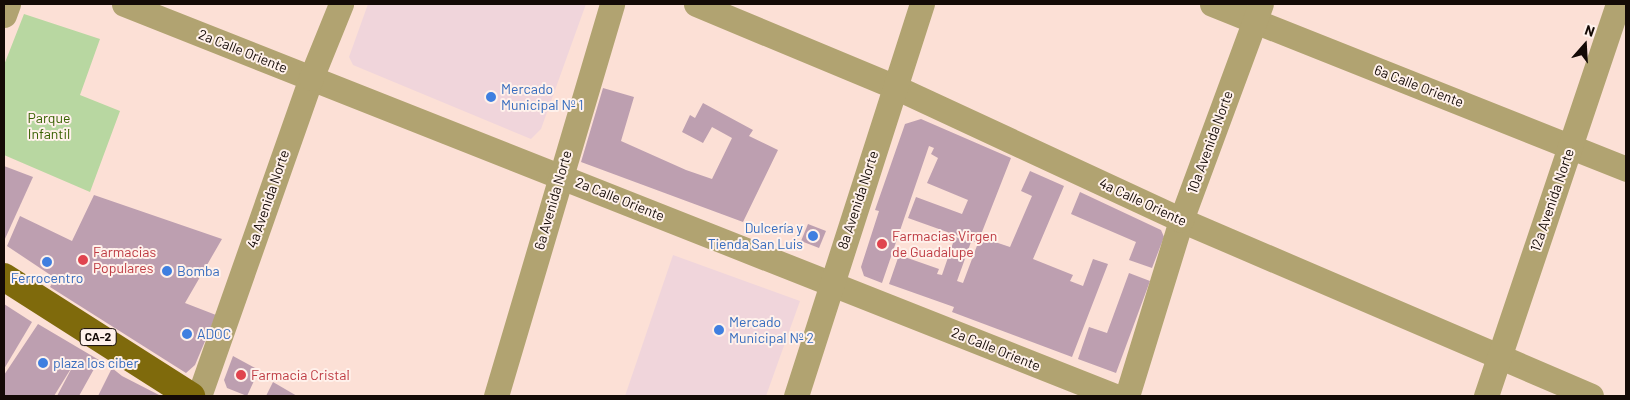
<!DOCTYPE html>
<html>
<head>
<meta charset="utf-8">
<style>
	body { margin:0 }
	#map { position:relative; width:1630px; height:400px; overflow:hidden; background:#fce0d6; font-family:Barlow,sans-serif }
	div>[style] { position:absolute }
	[style*='--x'] { left:calc(var(--x)*1px); top:calc(var(--y)*1px); width:calc(var(--w)*1px); rotate:calc(var(--a)*1deg) }
	.commercial>* { inset:0; background:#f0d5db }
	.green>* { inset:0; background:#b8d7a1 }
	.building>* { inset:0; background:#bd9fb0 }
	.minor>* { height:25px; margin:-12.5px; padding:0 12.5px; transform-origin:12.5px; border-radius:12.5px; background:#b1a371 }
	.major>* { height:28px; margin:-14px; padding:0 14px; transform-origin:14px; border-radius:14px; background:#7f6a0c }
	.dots>* { width:14px; height:14px; translate:-50% -50%; box-sizing:border-box; border:2px solid #fff1eb; border-radius:50% }
	span { translate:-50% -50%; white-space:nowrap; text-align:center; line-height:1.15; -webkit-text-stroke:4px #fff1eb; paint-order:stroke }
	.shield-label span { padding:1px 4px; background:#fff1eb; border:1px solid; border-radius:4px; -webkit-text-stroke-width:0 }
	.shield-label { font-size:12px; color:#140a06; font-weight:700 }
	.street-label { font-size:14px; color:#140a06 }
	.shop-label { font-size:14px; color:#366cbe }
	.left { translate:0 -50%; text-align:left }
	.right { translate:-100% -50%; text-align:right }
	.park-label { font-size:14px; color:#376000 }
	.health-label { font-size:14px; color:#be3a42 }
	.frame { position:absolute; inset:0; border:5px solid #140a06; pointer-events:none }
	.north { position:absolute; left:1560px; top:20px; width:50px; height:50px; -webkit-text-stroke:4px #fff1eb; paint-order:stroke; rotate:19deg; font-size:14px; font-weight:700; line-height:20px; text-align:center; color:#140a06 }
	.north::after { content:''; display:block; margin:auto; width:18px; height:22px; background:#140a06; clip-path:polygon(50% 0,100% 100%,50% 72%,0 100%) }
</style>
</head>
<body>
<div id="map">
	<div class="commercial">
		<i style="clip-path:polygon(368px 4px,586px 4px,541px 129px,531px 139px,353px 65px,349px 57px)"></i>
		<i style="clip-path:polygon(673px 255px,800px 301px,766px 396px,625px 396px)"></i>
	</div>
	<div class="green">
		<i style="clip-path:polygon(24px 14px,100px 39px,80px 95px,120px 111px,90px 192px,4px 155px,4px 65px)"></i>
	</div>
	<div class="building">
		<i style="clip-path:polygon(603px 88px,634px 97px,621px 141px,686px 170px,712px 179px,732px 138px,712px 127px,703px 143px,682px 132px,690px 115px,695px 118px,703px 103px,753px 130px,749px 136px,778px 150px,743px 222px,581px 162px)"></i>
		<i style="clip-path:polygon(921px 119px,1011px 158px,980px 237px,1010px 247px,1032px 196px,1021px 191px,1030px 171px,1064px 186px,1033px 259px,1073px 275px,1070px 281px,1083px 286px,1093px 259px,1108px 264px,1072px 357px,952px 312px,954px 307px,889px 284px,899px 255px,939px 269px,937px 274px,942px 275px,955px 237px,971px 242px,957px 281px,963px 283px,978px 243px,908px 218px,916px 197px,962px 214px,968px 200px,927px 183px,938px 158px,931px 154px,934px 148px,929px 146px,882px 283px,864px 276px,861px 267px,879px 211px,875px 210px,905px 124px)"></i>
		<i style="clip-path:polygon(4px 166px,33px 177px,4px 241px)"></i>
		<i style="clip-path:polygon(1080px 192px,1161px 230px,1164px 237px,1152px 268px,1129px 260px,1136px 242px,1071px 214px)"></i>
		<i style="clip-path:polygon(94px 195px,222px 239px,185px 303px,216px 315px,195px 365px,186px 373px,50px 287px,55px 278px,7px 246px,20px 216px,72px 241px)"></i>
		<i style="clip-path:polygon(808px 224px,826px 231px,819px 248px,801px 241px)"></i>
		<i style="clip-path:polygon(1129px 273px,1150px 281px,1116px 373px,1078px 359px,1089px 327px,1107px 333px)"></i>
		<i style="clip-path:polygon(4px 304px,32px 322px,4px 369px)"></i>
		<i style="clip-path:polygon(38px 324px,99px 360px,79px 396px,57px 396px,75px 362px,54px 396px,4px 396px,4px 375px)"></i>
		<i style="clip-path:polygon(233px 356px,259px 370px,247px 396px,227px 388px,224px 380px)"></i>
		<i style="clip-path:polygon(112px 368px,122px 376px,161px 396px,98px 396px)"></i>
		<i style="clip-path:polygon(273px 382px,297px 396px,266px 396px)"></i>
	</div>
	<div class="minor">
		<i style="--x:124;--y:4;--w:1066;--a:21.58"></i>
		<i style="--x:696;--y:4;--w:216;--a:22.6"></i>
		<i style="--x:895;--y:87;--w:315;--a:24.9"></i>
		<i style="--x:1181;--y:220;--w:446;--a:23.2"></i>
		<i style="--x:1212;--y:4;--w:446;--a:21.7"></i>
		<i style="--x:4;--y:15;--w:12;--a:-70"></i>
		<i style="--x:199;--y:396;--w:337;--a:-70.6"></i>
		<i style="--x:311;--y:78;--w:80;--a:-67.9"></i>
		<i style="--x:496;--y:396;--w:409;--a:-73.5"></i>
		<i style="--x:796;--y:396;--w:412;--a:-72.2"></i>
		<i style="--x:1127;--y:396;--w:184;--a:-72.9"></i>
		<i style="--x:1181;--y:220;--w:230;--a:-69.7"></i>
		<i style="--x:1486;--y:396;--w:414;--a:-71.4"></i>
	</div>
	<div class="major">
		<i style="--x:4;--y:277;--w:222;--a:32.5"></i>
	</div>
	<div class="dots">
		<i style="left:491px;top:97px;background:#3f7fe0"></i>
		<i style="left:813px;top:236px;background:#3f7fe0"></i>
		<i style="left:882px;top:244px;background:#e0444e"></i>
		<i style="left:83px;top:260px;background:#e0444e"></i>
		<i style="left:47px;top:262px;background:#3f7fe0"></i>
		<i style="left:167px;top:271px;background:#3f7fe0"></i>
		<i style="left:719px;top:330px;background:#3f7fe0"></i>
		<i style="left:187px;top:334px;background:#3f7fe0"></i>
		<i style="left:43px;top:363px;background:#3f7fe0"></i>
		<i style="left:241px;top:375px;background:#e0444e"></i>
	</div>
	<div class="shield-label">
		<span style="left:98px;top:337px">CA-2</span>
	</div>
	<div class="street-label">
		<span style="left:243px;top:51px;rotate:22deg">2a Calle Oriente</span>
		<span style="left:1419px;top:86px;rotate:21deg">6a Calle Oriente</span>
		<span style="left:1210px;top:142px;rotate:-70deg">10a Avenida Norte</span>
		<span style="left:268px;top:199px;rotate:-71deg">4a Avenida Norte</span>
		<span style="left:620px;top:199px;rotate:22deg">2a Calle Oriente</span>
		<span style="left:553px;top:200px;rotate:-74deg">6a Avenida Norte</span>
		<span style="left:858px;top:200px;rotate:-72deg">8a Avenida Norte</span>
		<span style="left:1552px;top:200px;rotate:-71deg">12a Avenida Norte</span>
		<span style="left:1143px;top:202px;rotate:25deg">4a Calle Oriente</span>
		<span style="left:996px;top:349px;rotate:22deg">2a Calle Oriente</span>
	</div>
	<div class="shop-label">
		<span class="left" style="left:501px;top:97px">Mercado<br>Municipal Nº 1</span>
		<span class="right" style="left:803px;top:236px">Dulcería y<br>Tienda San Luis</span>
		<span class="left" style="left:177px;top:271px">Bomba</span>
		<span style="left:47px;top:278px">Ferrocentro</span>
		<span class="left" style="left:729px;top:330px">Mercado<br>Municipal Nº 2</span>
		<span class="left" style="left:197px;top:334px">ADOC</span>
		<span class="left" style="left:53px;top:363px">plaza los ciber</span>
	</div>
	<div class="park-label">
		<span style="left:49px;top:126px">Parque<br>Infantil</span>
	</div>
	<div class="health-label">
		<span class="left" style="left:892px;top:244px">Farmacias Virgen<br>de Guadalupe</span>
		<span class="left" style="left:93px;top:260px">Farmacias<br>Populares</span>
		<span class="left" style="left:251px;top:375px">Farmacia Cristal</span>
	</div>
	<div class="frame"></div>
	<div class="north">N</div>
</div>
</body>
</html>
